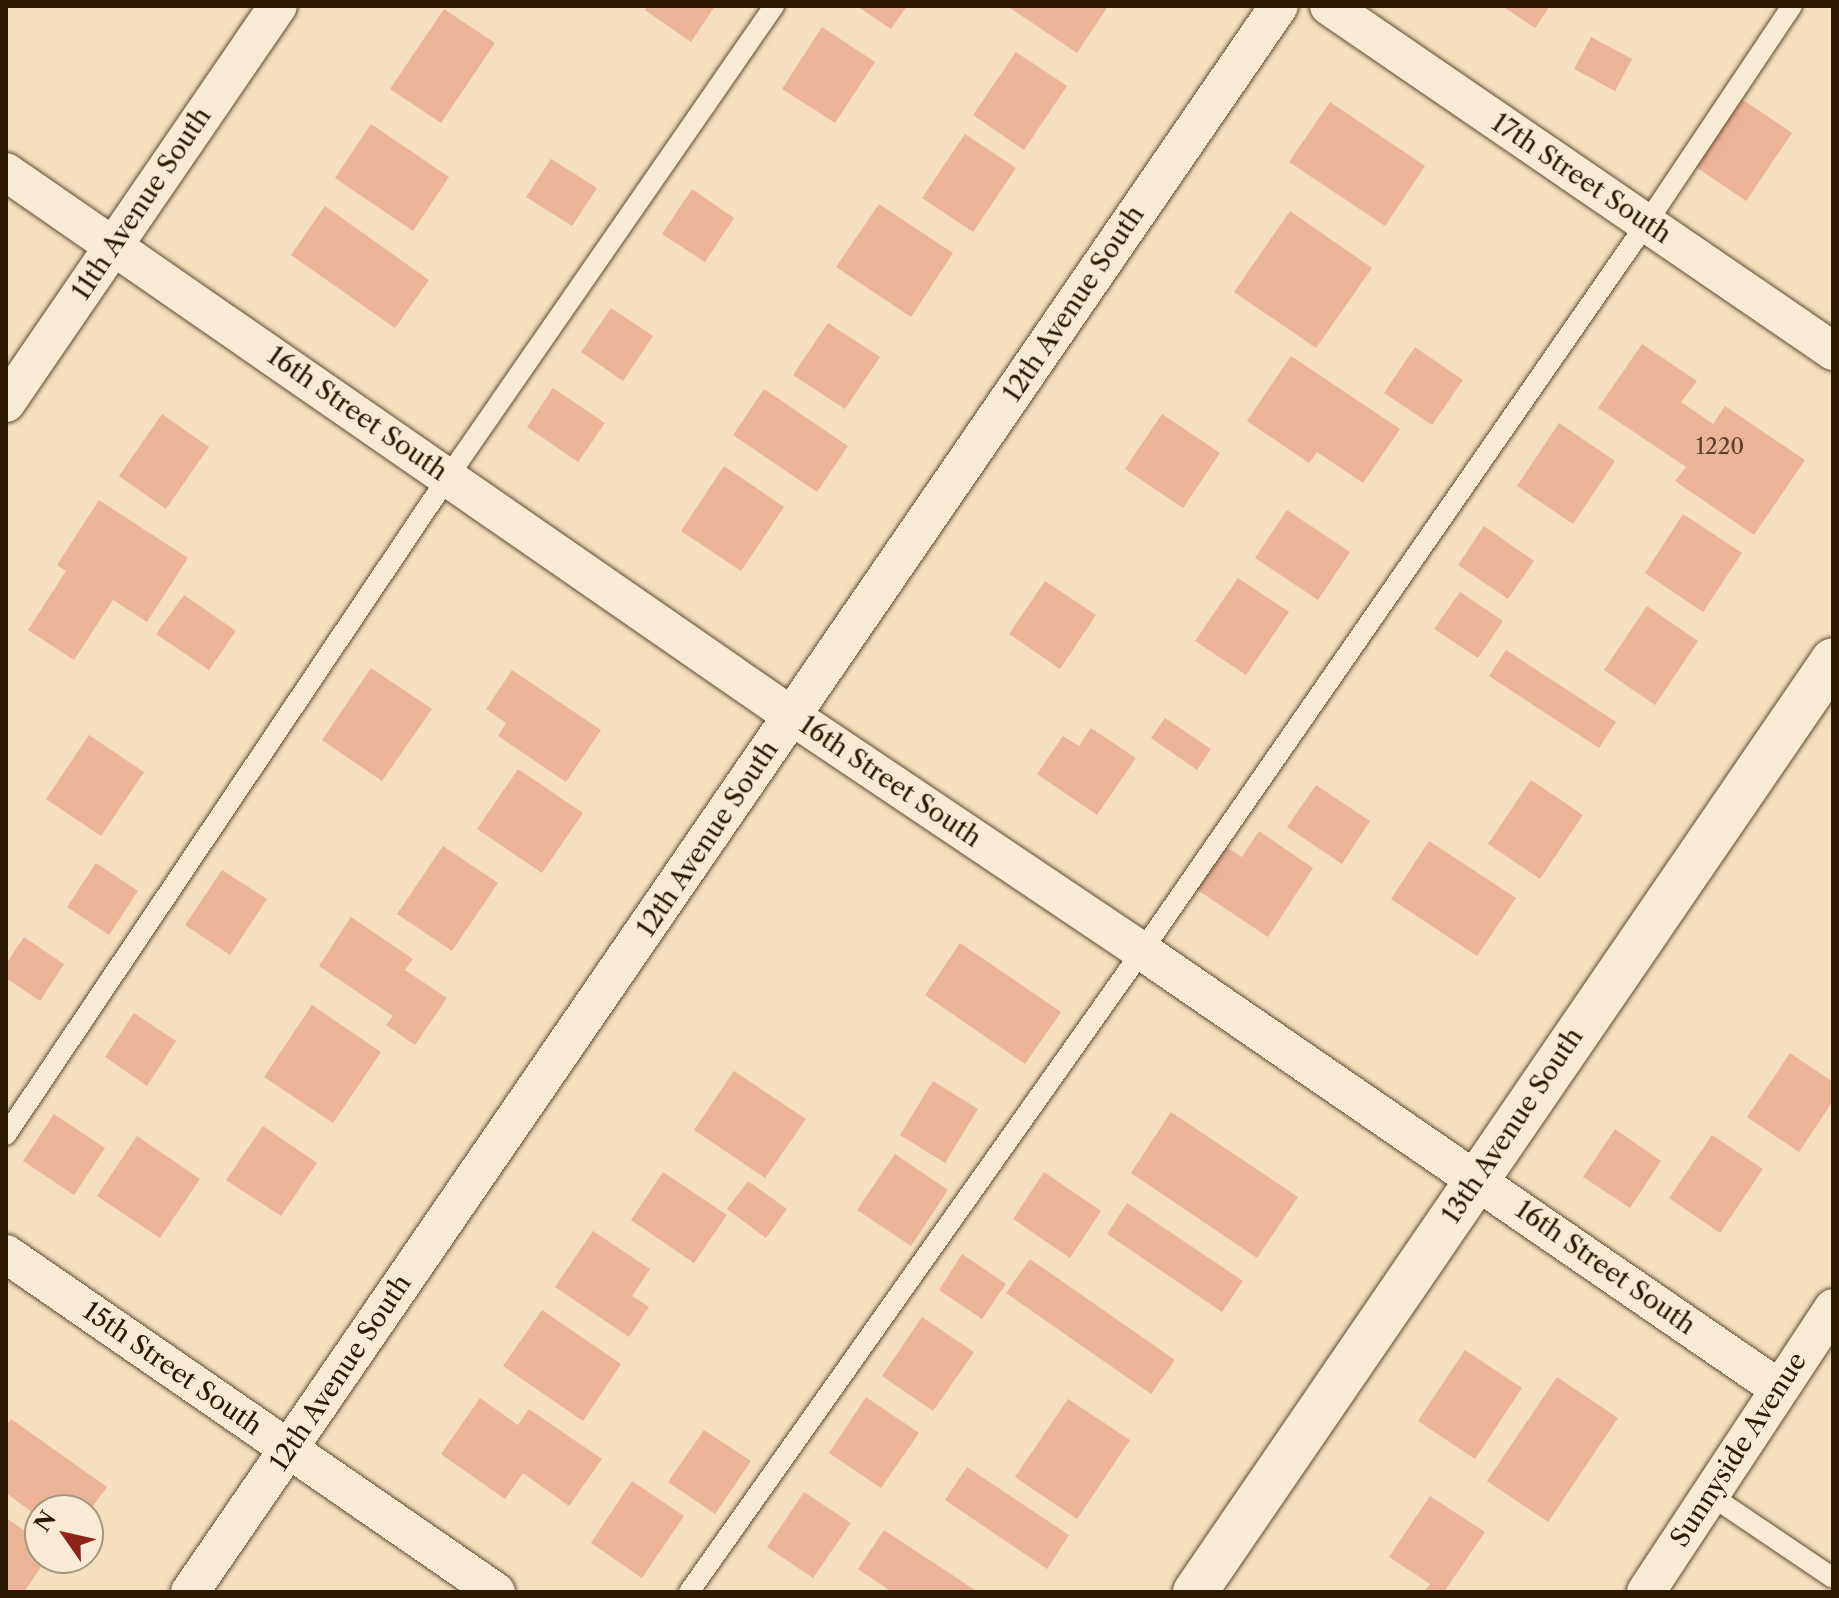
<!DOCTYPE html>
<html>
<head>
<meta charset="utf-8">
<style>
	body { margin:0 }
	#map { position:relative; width:1839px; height:1598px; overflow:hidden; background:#f5dfbf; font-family:"Libre Caslon Text",serif }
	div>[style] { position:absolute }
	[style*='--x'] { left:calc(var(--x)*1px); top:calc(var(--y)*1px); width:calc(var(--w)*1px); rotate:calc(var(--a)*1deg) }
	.building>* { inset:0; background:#ebb497 }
	.roads { filter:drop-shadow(0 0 2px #5f4a30) drop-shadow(0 0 2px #5f4a30) }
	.service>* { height:20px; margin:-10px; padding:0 10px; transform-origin:10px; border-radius:10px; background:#f8ead5 }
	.minor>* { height:38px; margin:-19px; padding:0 19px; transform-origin:19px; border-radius:19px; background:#f8ead5 }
	.tertiary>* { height:44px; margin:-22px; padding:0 22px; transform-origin:22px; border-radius:22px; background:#f8ead5 }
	span { translate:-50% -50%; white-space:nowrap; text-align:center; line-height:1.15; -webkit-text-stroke:7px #f8ead5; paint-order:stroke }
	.number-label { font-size:22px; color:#5c3f26 }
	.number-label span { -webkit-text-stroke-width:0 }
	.street-label { font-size:26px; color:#2d1800 }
	.frame { position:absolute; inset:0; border:8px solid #2d1800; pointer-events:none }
	.north { position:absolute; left:24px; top:1494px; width:80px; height:80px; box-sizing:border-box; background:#f8ead5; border:2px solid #a79680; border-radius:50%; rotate:304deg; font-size:22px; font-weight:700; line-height:32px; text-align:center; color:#2d1800 }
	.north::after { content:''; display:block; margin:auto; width:28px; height:36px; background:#8f2418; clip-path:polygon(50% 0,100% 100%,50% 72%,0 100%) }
</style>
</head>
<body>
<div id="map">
	<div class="building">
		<i style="clip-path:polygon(648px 6px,715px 6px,691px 42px,645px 10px)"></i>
		<i style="clip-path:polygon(857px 6px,907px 6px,891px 29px)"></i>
		<i style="clip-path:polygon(1007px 6px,1108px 6px,1077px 53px)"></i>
		<i style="clip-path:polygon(1502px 6px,1550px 6px,1535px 28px)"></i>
		<i style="clip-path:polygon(444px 9px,495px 43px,441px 123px,390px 89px)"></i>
		<i style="clip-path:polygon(822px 27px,875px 62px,835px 123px,782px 89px)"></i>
		<i style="clip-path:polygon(1591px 37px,1632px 59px,1615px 91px,1574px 69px)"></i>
		<i style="clip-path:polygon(1016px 52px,1067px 86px,1024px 150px,973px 115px)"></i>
		<i style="clip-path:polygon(1739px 97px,1792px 133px,1746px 201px,1693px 165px)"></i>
		<i style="clip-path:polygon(1330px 102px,1425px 166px,1385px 226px,1289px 162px)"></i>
		<i style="clip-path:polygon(371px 124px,449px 177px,413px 231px,335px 178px)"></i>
		<i style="clip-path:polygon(965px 134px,1016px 168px,973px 232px,922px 198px)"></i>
		<i style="clip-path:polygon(551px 159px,597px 188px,572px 226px,526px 197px)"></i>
		<i style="clip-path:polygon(692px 189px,734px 218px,705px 262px,662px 234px)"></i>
		<i style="clip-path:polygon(879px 204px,953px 253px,911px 317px,836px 267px)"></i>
		<i style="clip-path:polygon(325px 206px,429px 280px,395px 328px,291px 255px)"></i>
		<i style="clip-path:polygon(1290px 211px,1372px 268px,1316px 348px,1234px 292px)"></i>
		<i style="clip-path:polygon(611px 308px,653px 336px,623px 381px,581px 352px)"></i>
		<i style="clip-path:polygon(828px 323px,880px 357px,845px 409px,793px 375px)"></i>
		<i style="clip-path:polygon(1642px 344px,1697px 381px,1681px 402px,1713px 424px,1725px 406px,1805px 460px,1754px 535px,1675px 481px,1686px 467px,1598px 408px)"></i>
		<i style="clip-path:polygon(1415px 347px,1463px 380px,1432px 425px,1384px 393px)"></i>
		<i style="clip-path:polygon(1291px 356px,1400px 429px,1363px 483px,1317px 452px,1309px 463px,1247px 421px)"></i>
		<i style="clip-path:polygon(553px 388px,605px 423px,578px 462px,527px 427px)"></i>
		<i style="clip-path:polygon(764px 389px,848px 446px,817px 492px,733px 435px)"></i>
		<i style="clip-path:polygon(162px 414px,209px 447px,166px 509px,119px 476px)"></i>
		<i style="clip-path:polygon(1162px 414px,1220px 453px,1183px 508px,1125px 469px)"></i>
		<i style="clip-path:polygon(1559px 423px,1615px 461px,1573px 524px,1517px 486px)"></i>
		<i style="clip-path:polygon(724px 466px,784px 507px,741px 571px,681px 531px)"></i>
		<i style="clip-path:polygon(99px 500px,188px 558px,147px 622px,113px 600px,74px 660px,28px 630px,66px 571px,57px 565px)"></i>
		<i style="clip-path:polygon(1287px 510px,1350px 552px,1318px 600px,1255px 558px)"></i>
		<i style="clip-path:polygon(1683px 514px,1742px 553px,1703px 612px,1645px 573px)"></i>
		<i style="clip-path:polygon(1484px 526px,1534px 561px,1508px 599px,1458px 565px)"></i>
		<i style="clip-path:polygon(1238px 578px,1289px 612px,1246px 675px,1195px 641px)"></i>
		<i style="clip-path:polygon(1045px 581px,1096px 615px,1060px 669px,1009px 634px)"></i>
		<i style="clip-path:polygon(1460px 592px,1503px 621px,1478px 658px,1434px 629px)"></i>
		<i style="clip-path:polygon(184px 595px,236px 631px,209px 670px,156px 634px)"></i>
		<i style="clip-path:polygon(1647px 606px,1698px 641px,1655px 705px,1604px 670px)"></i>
		<i style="clip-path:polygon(1506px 650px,1616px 722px,1599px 748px,1489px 676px)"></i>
		<i style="clip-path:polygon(371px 668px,432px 709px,382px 781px,322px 740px)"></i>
		<i style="clip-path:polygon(512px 670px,601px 730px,566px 782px,498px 736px,506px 723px,486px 709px)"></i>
		<i style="clip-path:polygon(1165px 718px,1211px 749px,1197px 770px,1151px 738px)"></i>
		<i style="clip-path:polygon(1091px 728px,1136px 758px,1097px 815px,1037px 774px,1063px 736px,1079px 746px)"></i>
		<i style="clip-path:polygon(89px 735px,144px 772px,101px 836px,46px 799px)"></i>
		<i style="clip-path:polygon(518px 769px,583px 813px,542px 873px,477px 829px)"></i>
		<i style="clip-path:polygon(1531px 780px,1583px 815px,1540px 879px,1488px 844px)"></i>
		<i style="clip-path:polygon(1316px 785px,1370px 821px,1342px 864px,1287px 827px)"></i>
		<i style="clip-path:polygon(1259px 831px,1313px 868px,1268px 937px,1193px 887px,1222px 844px,1242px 857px)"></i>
		<i style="clip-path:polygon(1429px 841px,1516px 898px,1477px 956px,1391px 899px)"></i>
		<i style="clip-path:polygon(443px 846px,498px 883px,452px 951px,397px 914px)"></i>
		<i style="clip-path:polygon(96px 863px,138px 891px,109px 935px,67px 907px)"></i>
		<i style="clip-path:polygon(222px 870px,267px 899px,230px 955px,185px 925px)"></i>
		<i style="clip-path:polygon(351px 917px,413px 959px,405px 970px,447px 998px,415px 1045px,386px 1025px,393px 1016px,319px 966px)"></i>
		<i style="clip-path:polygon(24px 937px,64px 964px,40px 1001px,6px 978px,6px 964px)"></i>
		<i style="clip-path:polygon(960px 943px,1061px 1012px,1025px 1064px,925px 995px)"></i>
		<i style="clip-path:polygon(312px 1005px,381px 1052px,333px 1123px,264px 1077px)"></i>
		<i style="clip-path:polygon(134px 1013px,176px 1041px,147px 1086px,105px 1057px)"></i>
		<i style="clip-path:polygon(1790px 1053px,1833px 1082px,1833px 1101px,1799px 1152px,1747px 1117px)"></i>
		<i style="clip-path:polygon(734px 1071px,806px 1119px,765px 1178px,694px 1130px)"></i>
		<i style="clip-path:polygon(933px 1081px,978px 1109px,945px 1163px,900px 1135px)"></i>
		<i style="clip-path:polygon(1171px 1112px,1298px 1197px,1257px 1258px,1131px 1173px)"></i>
		<i style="clip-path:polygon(54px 1114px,105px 1148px,74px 1195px,23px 1161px)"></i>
		<i style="clip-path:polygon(263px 1126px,317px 1163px,281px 1216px,226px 1180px)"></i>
		<i style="clip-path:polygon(1615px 1129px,1661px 1161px,1630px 1208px,1583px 1177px)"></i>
		<i style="clip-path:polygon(1712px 1135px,1763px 1169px,1720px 1233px,1669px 1198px)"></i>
		<i style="clip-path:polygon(137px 1136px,200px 1179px,160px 1238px,97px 1196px)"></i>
		<i style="clip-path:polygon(895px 1154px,948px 1190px,911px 1246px,857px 1210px)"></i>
		<i style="clip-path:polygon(663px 1172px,727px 1215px,694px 1263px,631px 1220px)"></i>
		<i style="clip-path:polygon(1044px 1172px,1101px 1211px,1070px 1258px,1013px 1219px)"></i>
		<i style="clip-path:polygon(748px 1181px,787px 1209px,766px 1238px,727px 1209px)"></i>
		<i style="clip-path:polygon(1127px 1203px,1243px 1281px,1222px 1312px,1107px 1234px)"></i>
		<i style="clip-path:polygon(593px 1231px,650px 1269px,632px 1296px,649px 1307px,629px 1337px,555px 1287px)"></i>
		<i style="clip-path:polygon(962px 1254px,1006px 1284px,982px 1319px,939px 1290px)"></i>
		<i style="clip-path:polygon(1030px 1259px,1175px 1360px,1151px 1394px,1006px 1293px)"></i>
		<i style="clip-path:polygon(542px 1310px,621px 1364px,583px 1421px,503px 1366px)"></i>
		<i style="clip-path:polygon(922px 1317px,974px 1352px,933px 1411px,882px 1376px)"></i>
		<i style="clip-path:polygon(1465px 1350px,1522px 1388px,1475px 1459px,1418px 1421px)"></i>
		<i style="clip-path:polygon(1557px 1377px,1618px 1418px,1548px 1522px,1487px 1481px)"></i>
		<i style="clip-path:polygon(866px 1397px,919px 1433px,881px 1488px,829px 1453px)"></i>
		<i style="clip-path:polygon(480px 1398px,518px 1425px,529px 1409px,602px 1459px,569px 1506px,523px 1473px,505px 1499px,441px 1454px)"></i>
		<i style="clip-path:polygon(1068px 1399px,1130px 1440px,1077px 1519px,1015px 1477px)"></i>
		<i style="clip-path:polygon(11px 1419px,107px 1487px,88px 1513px,88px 1510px,40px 1510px,40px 1518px,6px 1493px,6px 1426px)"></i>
		<i style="clip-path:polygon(704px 1430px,751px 1461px,715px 1514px,668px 1482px)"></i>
		<i style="clip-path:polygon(967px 1467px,1069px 1535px,1047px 1569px,945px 1500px)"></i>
		<i style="clip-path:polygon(632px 1481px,684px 1516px,642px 1578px,591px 1543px)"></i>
		<i style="clip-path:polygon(804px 1492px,851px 1523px,813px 1578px,767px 1547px)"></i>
		<i style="clip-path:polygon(1430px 1496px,1485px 1532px,1444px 1592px,1424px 1592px,1430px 1584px,1389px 1557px)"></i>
		<i style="clip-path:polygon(6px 1518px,40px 1541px,40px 1558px,47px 1558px,24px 1592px,6px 1592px)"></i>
		<i style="clip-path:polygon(884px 1530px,978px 1592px,892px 1592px,858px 1569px)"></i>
	</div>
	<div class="roads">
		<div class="service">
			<i style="--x:6;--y:1135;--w:793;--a:-56.11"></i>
			<i style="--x:448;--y:477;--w:573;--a:-55.31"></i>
			<i style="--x:1710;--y:1495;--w:148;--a:34"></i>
			<i style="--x:689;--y:1592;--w:785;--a:-54.75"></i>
			<i style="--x:1142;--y:951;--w:885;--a:-55.27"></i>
			<i style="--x:1646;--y:224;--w:262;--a:-56.2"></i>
		</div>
		<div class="minor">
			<i style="--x:1329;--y:6;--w:611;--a:34.39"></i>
			<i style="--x:6;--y:172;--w:956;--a:34.69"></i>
			<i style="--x:792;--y:716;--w:422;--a:33.9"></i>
			<i style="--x:1142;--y:951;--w:772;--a:34.49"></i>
			<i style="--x:6;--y:403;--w:481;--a:-55.6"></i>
			<i style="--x:6;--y:1254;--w:595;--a:34.6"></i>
			<i style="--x:190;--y:1592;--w:1924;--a:-55.53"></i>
			<i style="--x:1646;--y:1592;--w:340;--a:-56.6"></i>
		</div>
		<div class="tertiary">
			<i style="--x:1195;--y:1592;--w:1129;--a:-55.61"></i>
		</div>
	</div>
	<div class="number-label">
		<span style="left:1720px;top:447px">1220</span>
	</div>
	<div class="street-label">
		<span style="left:1581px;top:179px;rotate:34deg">17th Street South</span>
		<span style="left:142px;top:204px;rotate:-56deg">11th Avenue South</span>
		<span style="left:1074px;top:304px;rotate:-56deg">12th Avenue South</span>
		<span style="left:357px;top:414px;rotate:35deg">16th Street South</span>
		<span style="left:890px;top:782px;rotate:34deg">16th Street South</span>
		<span style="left:708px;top:839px;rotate:-56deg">12th Avenue South</span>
		<span style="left:1513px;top:1126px;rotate:-56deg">13th Avenue South</span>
		<span style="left:1605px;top:1268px;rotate:35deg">16th Street South</span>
		<span style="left:172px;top:1369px;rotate:35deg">15th Street South</span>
		<span style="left:341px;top:1373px;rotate:-56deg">12th Avenue South</span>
		<span style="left:1739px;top:1450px;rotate:-57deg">Sunnyside Avenue</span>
	</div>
	<div class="frame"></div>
	<div class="north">N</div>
</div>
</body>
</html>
